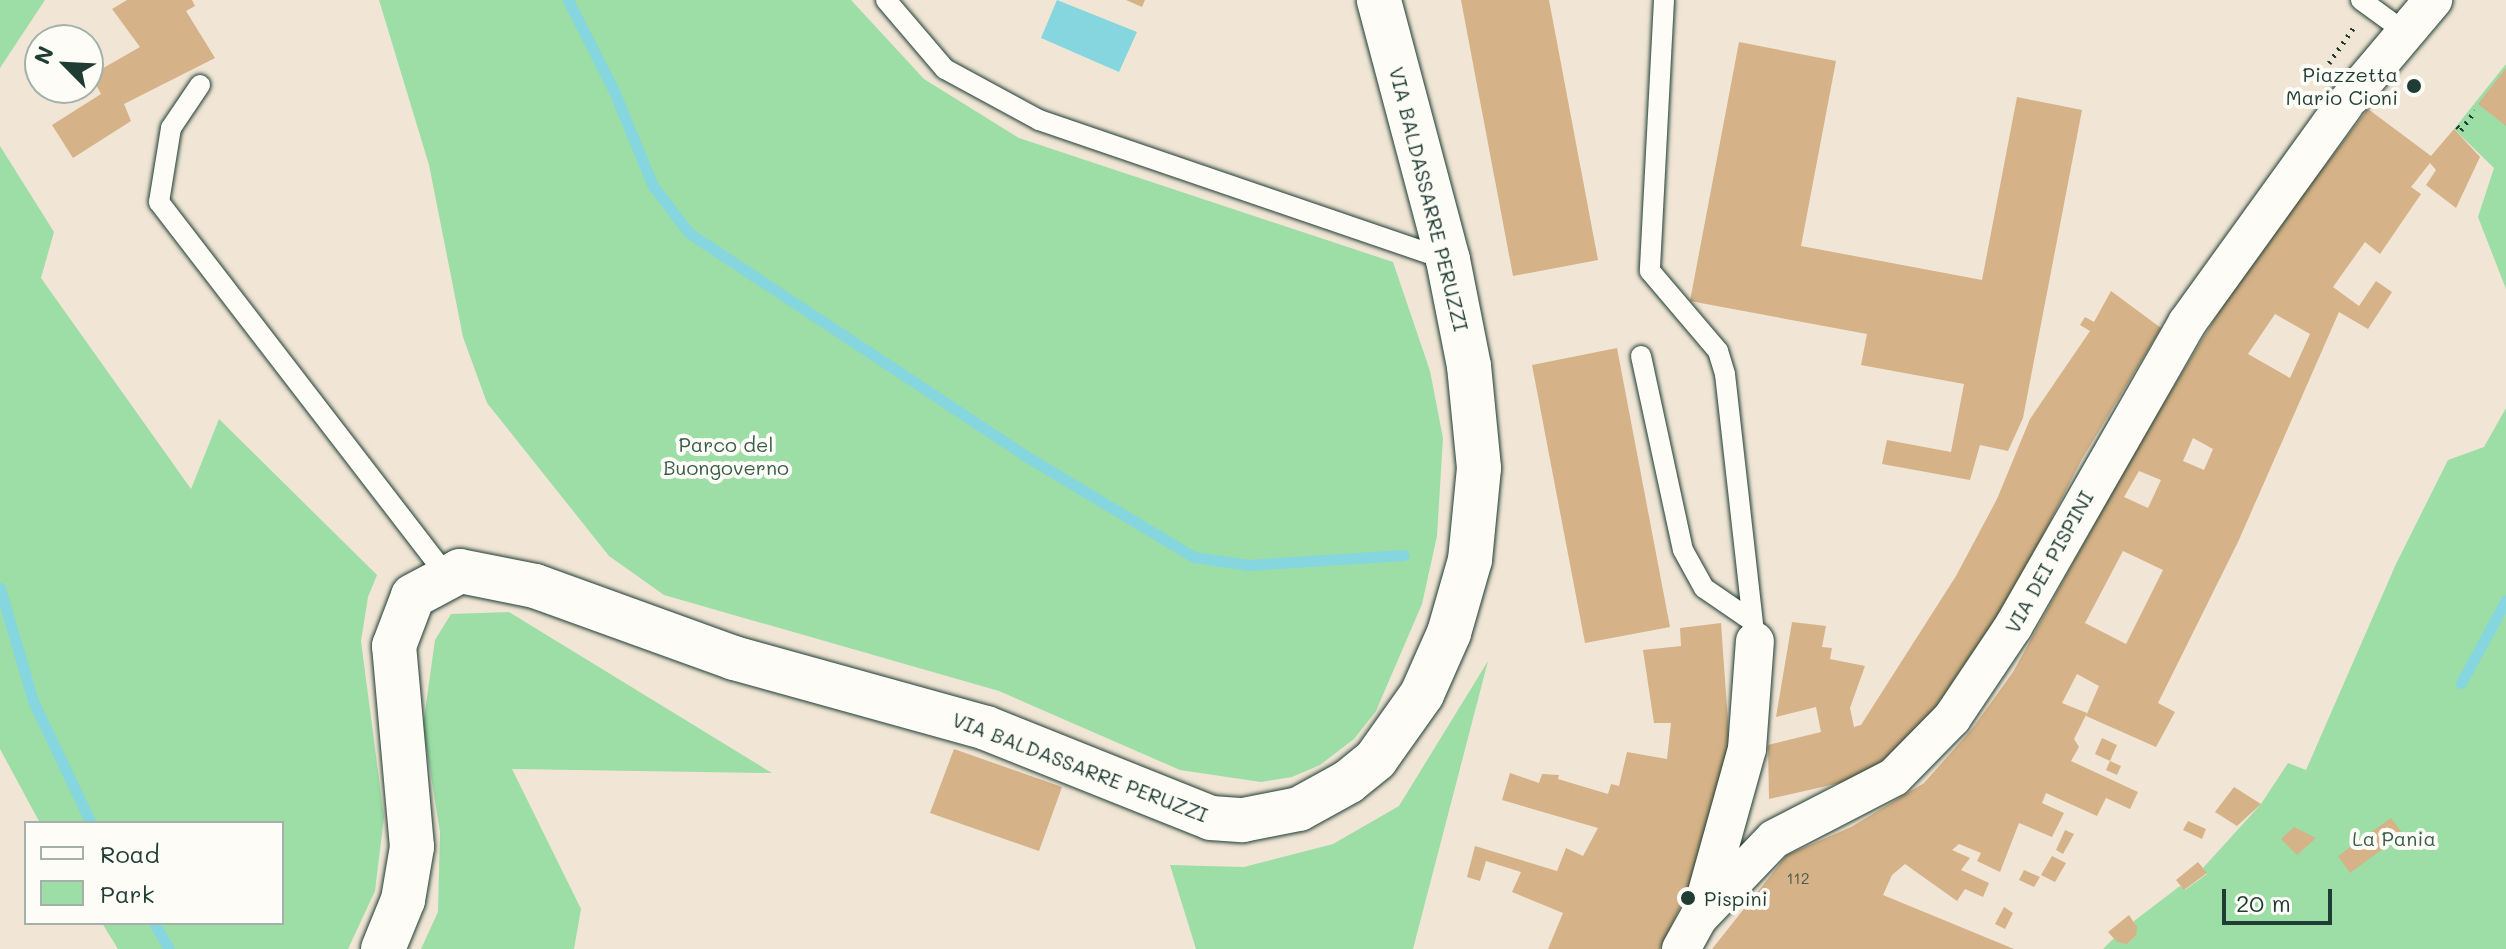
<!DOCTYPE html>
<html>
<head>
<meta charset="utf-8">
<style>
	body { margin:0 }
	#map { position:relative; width:2506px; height:949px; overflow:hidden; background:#f1e6d5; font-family:Mali,sans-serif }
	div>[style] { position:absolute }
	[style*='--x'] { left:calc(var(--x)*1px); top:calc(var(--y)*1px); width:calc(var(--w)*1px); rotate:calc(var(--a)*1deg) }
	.green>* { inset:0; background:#9ddda6 }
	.water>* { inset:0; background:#85d6de }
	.stream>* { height:11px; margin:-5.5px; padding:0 5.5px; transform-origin:5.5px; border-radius:5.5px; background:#85d6de }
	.building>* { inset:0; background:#d5b287 }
	.path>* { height:5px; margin-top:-2.5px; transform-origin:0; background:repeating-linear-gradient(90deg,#1f3d34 0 2px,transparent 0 8px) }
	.roads { filter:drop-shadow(0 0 2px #1f3d34) drop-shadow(0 0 2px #1f3d34) }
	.lane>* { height:20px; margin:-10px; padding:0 10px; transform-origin:10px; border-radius:10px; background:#fdfcf7 }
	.street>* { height:38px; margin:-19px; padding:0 19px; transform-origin:19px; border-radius:19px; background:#fdfcf7 }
	.secondary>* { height:44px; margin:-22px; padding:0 22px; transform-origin:22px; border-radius:22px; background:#fdfcf7 }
	.dots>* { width:22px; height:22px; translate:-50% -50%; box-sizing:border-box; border:4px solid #fdfcf7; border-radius:50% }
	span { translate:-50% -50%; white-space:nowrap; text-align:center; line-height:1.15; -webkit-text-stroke:8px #fdfcf7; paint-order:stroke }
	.number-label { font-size:16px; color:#4c5a49 }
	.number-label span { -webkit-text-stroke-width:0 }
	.poi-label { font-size:20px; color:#1f3d34 }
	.right { translate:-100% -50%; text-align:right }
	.left { translate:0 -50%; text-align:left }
	.street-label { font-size:20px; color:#1f3d34 }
	.park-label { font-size:20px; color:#385d4b }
	.legend { position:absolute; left:24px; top:821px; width:260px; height:104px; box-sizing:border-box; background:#fdfcf7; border:2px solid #a4b0a9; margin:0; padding:10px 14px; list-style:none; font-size:24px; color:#1f3d34 }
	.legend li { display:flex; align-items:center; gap:16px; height:40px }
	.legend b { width:40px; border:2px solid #a4b0a9 }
	.north { position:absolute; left:24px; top:24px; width:80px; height:80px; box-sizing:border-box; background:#fdfcf7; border:2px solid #a4b0a9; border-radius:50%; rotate:294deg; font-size:22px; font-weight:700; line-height:32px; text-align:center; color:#1f3d34 }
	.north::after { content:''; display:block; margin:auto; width:28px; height:36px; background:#1f3d34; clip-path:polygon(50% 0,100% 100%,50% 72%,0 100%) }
	.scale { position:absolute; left:2222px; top:889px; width:110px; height:36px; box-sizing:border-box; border:4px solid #1f3d34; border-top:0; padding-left:10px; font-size:24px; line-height:28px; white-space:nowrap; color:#1f3d34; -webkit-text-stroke:6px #fdfcf7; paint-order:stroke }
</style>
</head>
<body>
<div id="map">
	<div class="green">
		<i style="clip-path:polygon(0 0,45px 0,0 68px)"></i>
		<i style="clip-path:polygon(379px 0,851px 0,924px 79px,1019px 138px,1393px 262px,1430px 371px,1443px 438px,1437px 536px,1422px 604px,1376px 711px,1354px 739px,1320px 765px,1292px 777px,1261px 782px,1180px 770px,999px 691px,664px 595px,609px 556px,487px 403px,463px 337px,429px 165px)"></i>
		<i style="clip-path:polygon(2506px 64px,2506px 289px,2478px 217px,2494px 168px,2454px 129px)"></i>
		<i style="clip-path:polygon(0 146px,54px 232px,41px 278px,191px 489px,219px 419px,377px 575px,368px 597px,361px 641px,384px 817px,375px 891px,348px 949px,118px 949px,102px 923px,282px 923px,282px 823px,40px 823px,0 749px)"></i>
		<i style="clip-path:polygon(2506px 408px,2506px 949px,2103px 949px,2113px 939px,2128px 943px,2136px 936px,2134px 921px,2180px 886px,2185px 890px,2207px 874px,2203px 868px,2261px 804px,2288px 763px,2306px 770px,2396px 564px,2448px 460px,2484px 447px)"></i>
		<i style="clip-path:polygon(509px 612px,772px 773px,512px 769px,581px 909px,574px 949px,421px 949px,438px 912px,440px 832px,423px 726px,435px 640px,451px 614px)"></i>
		<i style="clip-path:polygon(1488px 661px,1413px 949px,1196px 949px,1170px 865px,1244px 867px,1333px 844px,1399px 806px)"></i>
	</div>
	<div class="water">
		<i style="clip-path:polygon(1057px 0,1137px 32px,1119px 72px,1041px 38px)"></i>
	</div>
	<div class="stream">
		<i style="--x:568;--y:0;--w:102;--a:63.2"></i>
		<i style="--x:614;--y:91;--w:103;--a:67.7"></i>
		<i style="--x:653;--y:186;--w:59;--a:52.5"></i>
		<i style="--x:689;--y:233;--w:402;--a:33.5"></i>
		<i style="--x:1024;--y:455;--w:198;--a:31"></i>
		<i style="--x:1194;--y:557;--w:55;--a:8.4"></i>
		<i style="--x:1248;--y:565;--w:156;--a:-3.7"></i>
		<i style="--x:0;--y:588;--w:118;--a:73.7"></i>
		<i style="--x:33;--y:701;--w:135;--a:64.6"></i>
		<i style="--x:2461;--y:683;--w:94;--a:-61.5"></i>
		<i style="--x:154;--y:923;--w:30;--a:60"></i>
	</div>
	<div class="building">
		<i style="clip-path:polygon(127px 0,192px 0,195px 6px,186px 11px,215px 58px,124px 104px,131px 121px,73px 158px,52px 125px,101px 94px,91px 75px,140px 47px,112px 9px)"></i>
		<i style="clip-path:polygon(1126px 0,1145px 0,1142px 7px)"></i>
		<i style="clip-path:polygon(1461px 0,1549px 0,1598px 260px,1513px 276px)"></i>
		<i style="clip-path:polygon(1739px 42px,1836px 61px,1801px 246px,1982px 280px,2017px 97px,2082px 110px,2023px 418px,2008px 451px,1980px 445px,1970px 480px,1882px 464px,1887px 440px,1951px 452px,1964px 384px,1861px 365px,1867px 334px,1690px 301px)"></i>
		<i style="clip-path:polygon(2506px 68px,2506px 126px,2478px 104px)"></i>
		<i style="clip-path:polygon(evenodd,2368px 109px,2431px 156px,2454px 129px,2480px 157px,2456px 208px,2426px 185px,2436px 170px,2430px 163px,2411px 187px,2421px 194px,2380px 254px,2365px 242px,2333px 287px,2359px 306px,2376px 281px,2392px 292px,2368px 329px,2339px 312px,2238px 542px,2158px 703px,2175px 712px,2156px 747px,2086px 716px,2099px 686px,2077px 674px,2062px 703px,2087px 713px,2074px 739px,2079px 747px,2071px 761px,2138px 792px,2130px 809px,2106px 798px,2097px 816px,2046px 793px,2042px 803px,2064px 813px,2052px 837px,2019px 823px,2000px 872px,1977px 861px,1981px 853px,1959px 844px,1952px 850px,1970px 858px,1961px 870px,1989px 883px,1983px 897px,1965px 889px,1957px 901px,1905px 864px,1892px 875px,1883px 895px,2014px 949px,1712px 949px,1787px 855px,1851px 827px,1924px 783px,1972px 729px,2013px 672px,2134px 452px,2242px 274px,2368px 109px,2275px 314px,2310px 334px,2290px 378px,2248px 354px,2275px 314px,2368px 109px,2193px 438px,2213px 449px,2204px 470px,2183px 461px,2193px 438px,2368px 109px,2139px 471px,2161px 480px,2148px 508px,2124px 497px,2139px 471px,2368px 109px,2123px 551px,2163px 570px,2126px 644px,2085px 623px,2123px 551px)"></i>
		<i style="clip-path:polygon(2111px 291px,2161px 328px,2082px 459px,1992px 635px,1949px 699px,1875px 775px,1769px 799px,1768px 745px,1821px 732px,1816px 707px,1776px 717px,1792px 622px,1826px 626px,1822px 647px,1832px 648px,1830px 659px,1865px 666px,1850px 708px,1854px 727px,1861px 725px,1956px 576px,1997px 499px,2030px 419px,2090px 331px,2080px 325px,2085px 317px,2094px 322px)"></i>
		<i style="clip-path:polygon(1617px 348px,1670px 627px,1585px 643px,1532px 365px)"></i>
		<i style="clip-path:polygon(1721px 623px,1730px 750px,1696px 874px,1660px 949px,1548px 949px,1563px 913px,1512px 892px,1521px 872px,1486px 861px,1480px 881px,1467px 877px,1475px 846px,1557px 871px,1566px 848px,1583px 856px,1598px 828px,1502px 800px,1510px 773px,1539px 783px,1542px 774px,1559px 775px,1558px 779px,1608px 794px,1611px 784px,1619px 786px,1627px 752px,1667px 759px,1671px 723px,1654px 723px,1643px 650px,1681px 646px,1680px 628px)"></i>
		<i style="clip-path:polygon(2102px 738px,2117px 745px,2110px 761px,2095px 754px)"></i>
		<i style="clip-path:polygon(954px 749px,1062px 787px,1039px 851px,930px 813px)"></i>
		<i style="clip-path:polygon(2110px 761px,2121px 766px,2117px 775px,2106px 770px)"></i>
		<i style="clip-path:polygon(2234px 787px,2261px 804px,2237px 826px,2215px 812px)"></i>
		<i style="clip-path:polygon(2391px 818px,2403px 834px,2350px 873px,2338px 856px)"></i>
		<i style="clip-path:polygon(2188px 821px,2206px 829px,2202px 839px,2183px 830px)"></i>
		<i style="clip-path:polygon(2294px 827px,2316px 838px,2297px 855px,2281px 839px)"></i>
		<i style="clip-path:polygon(2065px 830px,2074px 834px,2063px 854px,2056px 850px)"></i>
		<i style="clip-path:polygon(2052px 856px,2066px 863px,2055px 882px,2041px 875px)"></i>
		<i style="clip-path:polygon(2198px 862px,2207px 873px,2184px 890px,2176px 880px)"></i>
		<i style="clip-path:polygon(2024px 870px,2040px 877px,2034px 887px,2019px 880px)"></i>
		<i style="clip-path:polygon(2004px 907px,2013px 913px,2005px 929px,1995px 924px)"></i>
		<i style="clip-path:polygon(2129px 915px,2137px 927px,2136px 936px,2127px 944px,2117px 942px,2108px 932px)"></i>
	</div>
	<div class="path">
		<i style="--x:2329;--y:63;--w:44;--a:-55.2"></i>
		<i style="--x:2457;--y:126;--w:6;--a:45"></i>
		<i style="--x:2461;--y:130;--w:24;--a:-54"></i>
	</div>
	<div class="roads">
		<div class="lane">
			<i style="--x:886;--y:0;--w:91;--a:49.5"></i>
			<i style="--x:945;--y:69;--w:107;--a:28.5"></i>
			<i style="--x:1039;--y:120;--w:430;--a:18.9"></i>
			<i style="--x:1664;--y:0;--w:271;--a:93"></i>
			<i style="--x:1650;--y:271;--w:105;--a:49.6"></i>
			<i style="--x:1718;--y:351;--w:24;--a:73"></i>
			<i style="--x:1725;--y:374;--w:269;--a:83.6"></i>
			<i style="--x:2361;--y:0;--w:54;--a:36"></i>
			<i style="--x:200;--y:85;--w:52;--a:124"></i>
			<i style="--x:171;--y:128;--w:75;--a:99.2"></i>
			<i style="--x:159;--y:202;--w:469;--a:52.4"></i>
			<i style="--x:1641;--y:356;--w:198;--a:77.8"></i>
			<i style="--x:1683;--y:550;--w:43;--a:61.1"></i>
			<i style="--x:1704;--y:588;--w:58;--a:34.5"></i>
		</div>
		<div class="street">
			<i style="--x:2352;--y:96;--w:126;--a:-49.8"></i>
			<i style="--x:1704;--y:903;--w:160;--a:-74.4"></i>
			<i style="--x:1747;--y:749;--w:108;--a:-85.8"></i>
			<i style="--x:1681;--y:949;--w:37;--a:-61"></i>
			<i style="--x:1699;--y:917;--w:108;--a:-46.1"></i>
			<i style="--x:1774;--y:839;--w:135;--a:-27.3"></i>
			<i style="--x:1894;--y:777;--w:83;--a:-45.5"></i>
			<i style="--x:1952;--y:718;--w:110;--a:-56.2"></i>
			<i style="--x:2013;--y:627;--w:350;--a:-60.2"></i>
			<i style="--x:2187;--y:323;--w:270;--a:-54.2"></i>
		</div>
		<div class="secondary">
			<i style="--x:383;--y:949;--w:53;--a:-67.8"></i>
			<i style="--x:403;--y:900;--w:54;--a:-80.4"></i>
			<i style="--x:412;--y:847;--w:202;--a:-95.1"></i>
			<i style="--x:394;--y:646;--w:53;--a:-69.2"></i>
			<i style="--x:413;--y:596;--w:53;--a:-28"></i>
			<i style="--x:460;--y:571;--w:76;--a:11.3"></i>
			<i style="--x:535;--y:586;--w:212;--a:19.9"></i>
			<i style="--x:734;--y:658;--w:262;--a:15.5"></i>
			<i style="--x:986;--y:728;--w:242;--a:21.8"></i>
			<i style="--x:1211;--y:818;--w:32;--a:4"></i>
			<i style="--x:1243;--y:820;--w:57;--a:-11.1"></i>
			<i style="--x:1299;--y:809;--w:56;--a:-28.9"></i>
			<i style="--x:1348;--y:782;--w:36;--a:-39"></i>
			<i style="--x:1376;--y:759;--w:80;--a:-54.7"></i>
			<i style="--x:1422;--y:694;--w:67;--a:-66.1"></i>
			<i style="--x:1449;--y:633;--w:76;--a:-74"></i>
			<i style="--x:1470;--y:560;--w:92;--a:-84.4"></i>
			<i style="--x:1479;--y:468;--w:102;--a:-95.6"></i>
			<i style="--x:1469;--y:366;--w:108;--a:-101.2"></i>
			<i style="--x:1448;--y:260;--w:269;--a:-104.9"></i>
		</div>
	</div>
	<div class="dots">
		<i style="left:2414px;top:86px;background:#1f3d34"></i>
		<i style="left:1688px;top:898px;background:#1f3d34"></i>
	</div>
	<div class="number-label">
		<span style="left:1798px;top:878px">112</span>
	</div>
	<div class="poi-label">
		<span class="right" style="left:2398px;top:86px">Piazzetta<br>Mario Cioni</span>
		<span class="left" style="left:1704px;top:898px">Pispini</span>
	</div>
	<div class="street-label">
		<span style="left:1429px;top:199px;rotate:76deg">VIA BALDASSARRE PERUZZI</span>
		<span style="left:2049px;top:562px;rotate:-61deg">VIA DEI PISPINI</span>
		<span style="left:1080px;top:767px;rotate:21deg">VIA BALDASSARRE PERUZZI</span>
	</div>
	<div class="park-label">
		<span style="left:726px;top:456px">Parco del<br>Buongoverno</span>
		<span style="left:2394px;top:838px">La Pania</span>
	</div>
	<ul class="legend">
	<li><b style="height:10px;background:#fdfcf7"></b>Road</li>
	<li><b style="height:22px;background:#9ddda6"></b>Park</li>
	</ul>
	<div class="north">N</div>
	<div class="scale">20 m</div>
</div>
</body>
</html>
